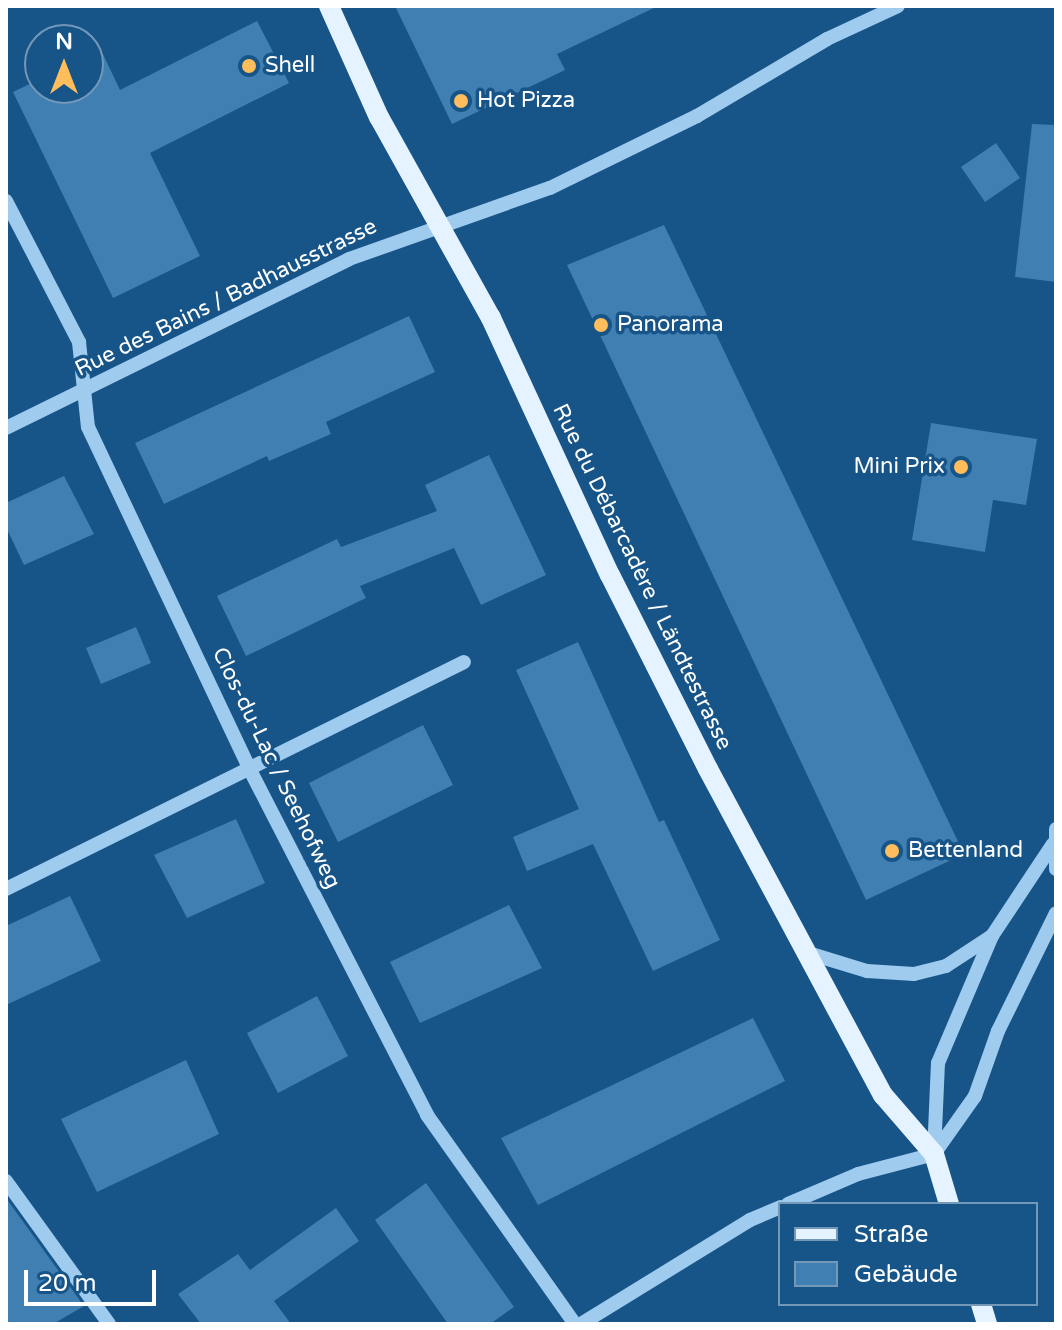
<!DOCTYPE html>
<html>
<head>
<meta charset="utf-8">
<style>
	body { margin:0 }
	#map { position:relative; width:1062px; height:1330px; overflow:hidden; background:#175488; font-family:"Varela Round",sans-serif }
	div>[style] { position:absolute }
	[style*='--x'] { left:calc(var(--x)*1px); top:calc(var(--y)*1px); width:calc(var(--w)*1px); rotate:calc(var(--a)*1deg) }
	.building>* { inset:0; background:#3f7fb2 }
	.minor>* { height:14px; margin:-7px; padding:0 7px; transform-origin:7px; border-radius:7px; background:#9ecbee }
	.major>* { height:20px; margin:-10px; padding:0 10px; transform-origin:10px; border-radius:10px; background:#e5f2ff }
	.dots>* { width:22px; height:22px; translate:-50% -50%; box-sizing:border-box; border:4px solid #175488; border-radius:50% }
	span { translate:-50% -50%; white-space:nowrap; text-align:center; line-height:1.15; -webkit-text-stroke:7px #175488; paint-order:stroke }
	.poi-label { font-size:22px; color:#fff }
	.left { translate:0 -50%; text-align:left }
	.right { translate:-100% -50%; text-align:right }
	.street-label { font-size:22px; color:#fff }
	.frame { position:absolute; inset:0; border:8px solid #fff; pointer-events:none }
	.legend { position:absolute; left:778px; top:1202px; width:260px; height:104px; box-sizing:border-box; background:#175488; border:2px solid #7498b8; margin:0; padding:10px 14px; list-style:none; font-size:24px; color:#fff }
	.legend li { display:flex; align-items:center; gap:16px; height:40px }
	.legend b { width:40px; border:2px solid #7498b8 }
	.north { position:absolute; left:24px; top:24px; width:80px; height:80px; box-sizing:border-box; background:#175488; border:2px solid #7498b8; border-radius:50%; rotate:0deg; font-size:22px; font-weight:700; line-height:32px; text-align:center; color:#fff }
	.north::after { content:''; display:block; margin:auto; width:28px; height:36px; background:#ffbe5b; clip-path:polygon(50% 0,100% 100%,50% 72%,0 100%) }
	.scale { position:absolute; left:24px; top:1270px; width:132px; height:36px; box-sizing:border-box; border:4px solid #fff; border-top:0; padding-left:10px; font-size:24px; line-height:28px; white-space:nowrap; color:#fff; -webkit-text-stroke:6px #175488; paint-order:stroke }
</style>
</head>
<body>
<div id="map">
	<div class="building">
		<i style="clip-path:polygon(395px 6px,658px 6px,557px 54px,565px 70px,452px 124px)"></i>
		<i style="clip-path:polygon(257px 21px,289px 83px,150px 153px,200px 256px,113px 298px,13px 92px,40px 79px,40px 88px,88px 88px,88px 56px,101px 50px,120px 90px)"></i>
		<i style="clip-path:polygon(1032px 124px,1056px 125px,1056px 282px,1015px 277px)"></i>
		<i style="clip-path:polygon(996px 143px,1020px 178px,985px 202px,961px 167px)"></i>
		<i style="clip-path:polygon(664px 225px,964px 854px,866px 900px,567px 265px)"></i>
		<i style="clip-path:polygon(409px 316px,435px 372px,326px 422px,331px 434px,269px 461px,267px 456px,164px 504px,135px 443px)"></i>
		<i style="clip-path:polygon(931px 423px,1037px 439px,1026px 505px,993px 500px,985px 552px,912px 540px)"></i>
		<i style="clip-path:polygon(489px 455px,546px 575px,481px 605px,454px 548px,360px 586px,366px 598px,246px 656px,217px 596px,337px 539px,341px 547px,437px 511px,425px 485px)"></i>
		<i style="clip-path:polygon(64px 476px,94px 534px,24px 565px,6px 527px,6px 503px)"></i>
		<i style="clip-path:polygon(136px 627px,151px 663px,101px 684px,86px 648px)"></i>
		<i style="clip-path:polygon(578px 642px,659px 822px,664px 820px,720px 940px,653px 971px,593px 844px,527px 871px,513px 837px,579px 809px,516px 670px)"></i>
		<i style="clip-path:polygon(423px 725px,453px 785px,338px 842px,309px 783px)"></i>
		<i style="clip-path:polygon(236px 819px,265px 883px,187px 918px,154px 855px)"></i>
		<i style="clip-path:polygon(70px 896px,101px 961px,6px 1005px,6px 926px)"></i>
		<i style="clip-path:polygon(509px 905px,542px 968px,420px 1023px,390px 962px)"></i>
		<i style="clip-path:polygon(317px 996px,348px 1056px,278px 1093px,247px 1033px)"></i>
		<i style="clip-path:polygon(753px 1018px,785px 1081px,538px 1205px,501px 1138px)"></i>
		<i style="clip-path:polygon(186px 1060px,219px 1134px,97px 1192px,61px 1119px)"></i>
		<i style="clip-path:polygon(426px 1183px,514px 1307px,490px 1324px,448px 1324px,375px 1220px)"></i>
		<i style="clip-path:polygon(6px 1198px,84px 1306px,53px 1324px,6px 1324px)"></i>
		<i style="clip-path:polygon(336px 1208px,359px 1241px,274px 1301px,291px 1324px,201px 1324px,178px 1294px,238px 1254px,250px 1270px)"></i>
	</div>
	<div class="minor">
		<i style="--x:6;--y:201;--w:159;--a:62.6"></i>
		<i style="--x:79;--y:342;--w:85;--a:84"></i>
		<i style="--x:88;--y:427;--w:379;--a:64.7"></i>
		<i style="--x:250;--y:770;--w:388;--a:62.8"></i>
		<i style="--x:427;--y:1115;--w:256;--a:54.7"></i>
		<i style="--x:6;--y:428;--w:382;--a:-26.2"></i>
		<i style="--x:349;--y:259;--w:213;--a:-19.5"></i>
		<i style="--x:550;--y:188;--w:164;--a:-26.1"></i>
		<i style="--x:697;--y:116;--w:151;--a:-30.6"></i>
		<i style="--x:827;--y:39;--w:78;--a:-24.9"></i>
		<i style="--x:1056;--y:829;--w:40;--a:90"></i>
		<i style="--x:6;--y:889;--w:511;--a:-26.36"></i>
		<i style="--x:808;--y:953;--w:62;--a:17"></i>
		<i style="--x:867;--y:971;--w:47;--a:3.7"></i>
		<i style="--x:914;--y:974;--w:33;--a:-14"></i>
		<i style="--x:946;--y:966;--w:55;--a:-33.1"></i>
		<i style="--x:934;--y:1154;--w:91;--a:-87.5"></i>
		<i style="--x:938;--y:1063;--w:138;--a:-67"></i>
		<i style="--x:992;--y:936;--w:110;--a:-56.5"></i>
		<i style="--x:934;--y:1154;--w:71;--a:-54.7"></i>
		<i style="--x:975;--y:1096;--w:69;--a:-70.5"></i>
		<i style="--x:998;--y:1031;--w:131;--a:-63.8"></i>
		<i style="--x:6;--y:1181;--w:176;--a:54.2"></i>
		<i style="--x:788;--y:1204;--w:76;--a:-23.2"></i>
		<i style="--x:858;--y:1174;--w:79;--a:-14.7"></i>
		<i style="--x:581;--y:1324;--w:198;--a:-31.6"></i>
		<i style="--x:750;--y:1220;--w:33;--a:-23"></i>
	</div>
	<div class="major">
		<i style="--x:329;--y:6;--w:122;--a:65.8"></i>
		<i style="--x:379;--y:117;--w:230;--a:60.9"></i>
		<i style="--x:491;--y:318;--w:283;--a:65.2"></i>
		<i style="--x:610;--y:575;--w:217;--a:63.2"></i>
		<i style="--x:708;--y:769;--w:370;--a:61.8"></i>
		<i style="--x:883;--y:1095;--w:78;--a:49.2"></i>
		<i style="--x:934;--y:1154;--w:52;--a:73.3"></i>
		<i style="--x:981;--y:1304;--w:21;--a:73"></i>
	</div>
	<div class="dots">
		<i style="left:249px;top:66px;background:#ffbe5b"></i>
		<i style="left:461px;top:101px;background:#ffbe5b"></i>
		<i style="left:601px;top:325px;background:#ffbe5b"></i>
		<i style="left:961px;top:467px;background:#ffbe5b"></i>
		<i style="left:892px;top:851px;background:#ffbe5b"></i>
	</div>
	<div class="poi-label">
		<span class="left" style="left:265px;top:66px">Shell</span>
		<span class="left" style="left:477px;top:101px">Hot Pizza</span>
		<span class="left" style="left:617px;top:325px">Panorama</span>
		<span class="right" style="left:945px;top:467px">Mini Prix</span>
		<span class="left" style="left:908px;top:851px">Bettenland</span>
	</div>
	<div class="street-label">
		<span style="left:226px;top:298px;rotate:-26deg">Rue des Bains / Badhausstrasse</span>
		<span style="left:642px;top:577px;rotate:64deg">Rue du Débarcadère / Ländtestrasse</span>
		<span style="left:276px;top:768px;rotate:64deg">Clos-du-Lac / Seehofweg</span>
	</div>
	<div class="frame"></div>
	<ul class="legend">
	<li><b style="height:10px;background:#e5f2ff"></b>Straße</li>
	<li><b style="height:22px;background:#3f7fb2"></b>Gebäude</li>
	</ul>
	<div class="north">N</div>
	<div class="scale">20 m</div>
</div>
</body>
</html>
